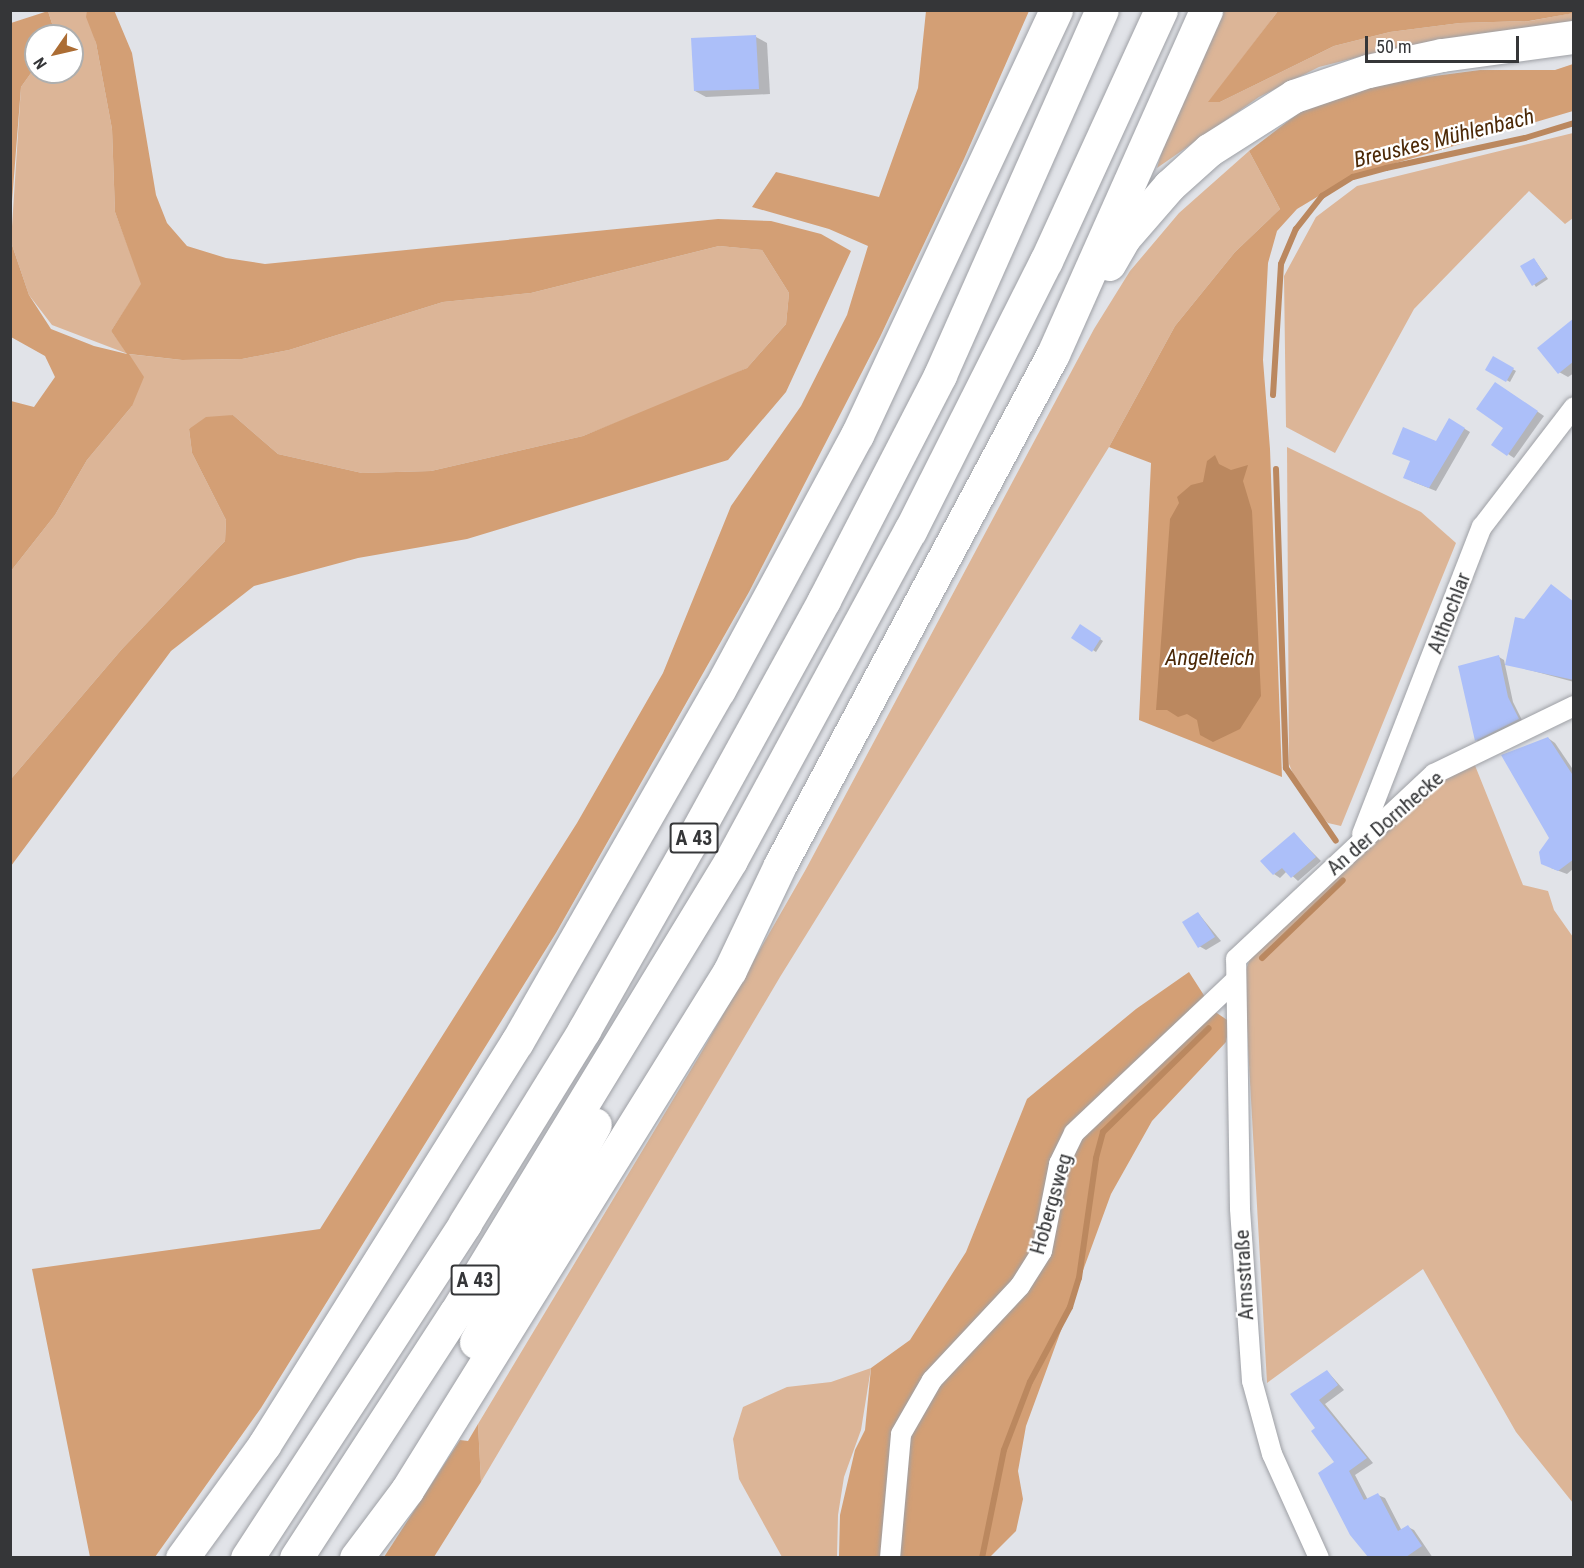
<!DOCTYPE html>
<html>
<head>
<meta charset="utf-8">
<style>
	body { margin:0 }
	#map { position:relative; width:1584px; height:1568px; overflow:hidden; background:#e1e3e8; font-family:"Roboto Condensed",sans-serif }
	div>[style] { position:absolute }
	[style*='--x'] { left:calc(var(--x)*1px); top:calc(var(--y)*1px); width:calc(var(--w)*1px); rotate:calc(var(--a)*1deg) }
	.green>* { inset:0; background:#dcb597 }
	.forest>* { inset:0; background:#d39f75 }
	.water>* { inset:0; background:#bb885f }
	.shadow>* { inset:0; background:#0003 }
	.stream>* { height:6px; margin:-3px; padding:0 3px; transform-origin:3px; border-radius:3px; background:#bb885f }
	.building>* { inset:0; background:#acbff9 }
	.roads { filter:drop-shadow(0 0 2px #9ea0a5) drop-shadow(0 0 2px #9ea0a5) }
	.street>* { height:20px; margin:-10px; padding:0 10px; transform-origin:10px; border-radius:10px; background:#fff }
	.highway>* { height:33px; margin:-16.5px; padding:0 16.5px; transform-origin:16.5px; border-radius:16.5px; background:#fff }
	span { translate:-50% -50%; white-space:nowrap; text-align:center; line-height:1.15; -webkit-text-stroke:4.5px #fff; paint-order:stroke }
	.shield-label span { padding:2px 4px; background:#fff; border:2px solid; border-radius:4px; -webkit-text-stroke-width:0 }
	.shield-label { font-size:20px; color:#353638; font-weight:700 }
	.street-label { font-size:21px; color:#353638 }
	.water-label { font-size:22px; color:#4c2907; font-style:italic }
	.frame { position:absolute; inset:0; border:12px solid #353638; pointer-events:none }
	.north { position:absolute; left:24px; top:24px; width:60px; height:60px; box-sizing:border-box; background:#fff; border:2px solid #aeafaf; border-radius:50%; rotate:236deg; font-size:16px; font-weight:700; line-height:24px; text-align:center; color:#353638 }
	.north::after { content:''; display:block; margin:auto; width:21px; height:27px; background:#ac6d34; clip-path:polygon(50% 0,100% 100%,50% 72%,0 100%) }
	.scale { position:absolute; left:1365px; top:36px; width:154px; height:27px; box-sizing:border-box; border:3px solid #353638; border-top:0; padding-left:8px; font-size:18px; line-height:21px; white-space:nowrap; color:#353638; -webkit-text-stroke:4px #fff; paint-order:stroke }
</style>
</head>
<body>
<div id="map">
	<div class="green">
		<i style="clip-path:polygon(48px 11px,87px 11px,96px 43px,112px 129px,115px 212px,142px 284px,111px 331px,128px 354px,182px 360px,242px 359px,289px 350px,443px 302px,531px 293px,719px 246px,762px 250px,789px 293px,786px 324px,747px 368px,704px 388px,583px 436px,431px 471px,362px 473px,278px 454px,233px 415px,189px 429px,192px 453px,226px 520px,225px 541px,122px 649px,11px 779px,11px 571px,55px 515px,87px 460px,132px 406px,128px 354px,52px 325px,29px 295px,11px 242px,21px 87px,36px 66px,36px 72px,72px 72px,72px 36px,56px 36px)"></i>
		<i style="clip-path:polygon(1224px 11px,1278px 11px,1209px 102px,1220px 102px,1334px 46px,1390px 32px,1460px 23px,1530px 21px,1573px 13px,1573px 30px,1378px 52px,1319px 67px,1259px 97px,1157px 168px,1170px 124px)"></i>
		<i style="clip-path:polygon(1573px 133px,1573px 218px,1565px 224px,1529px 191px,1414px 309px,1335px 453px,1286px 427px,1284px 276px,1316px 217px,1357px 186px)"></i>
		<i style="clip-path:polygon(1249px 151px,1280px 209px,1235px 252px,1175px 326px,1109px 447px,780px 977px,481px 1482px,478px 1424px,701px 1053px,806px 869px,1094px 329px,1130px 271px,1179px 213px)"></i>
		<i style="clip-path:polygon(1287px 447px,1421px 512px,1456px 543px,1341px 826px,1328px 823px,1314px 809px,1298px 786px,1289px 764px)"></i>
		<i style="clip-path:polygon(1474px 763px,1523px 885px,1548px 891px,1554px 910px,1573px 937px,1573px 1503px,1516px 1432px,1423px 1269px,1267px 1383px,1244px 975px,1251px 956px,1446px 775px)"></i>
		<i style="clip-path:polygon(871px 1368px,861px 1430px,844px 1477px,838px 1515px,837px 1557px,782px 1557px,739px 1479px,733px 1439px,743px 1407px,787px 1387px,831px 1382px)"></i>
	</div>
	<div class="forest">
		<i style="clip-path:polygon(114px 10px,132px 53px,156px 195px,167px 223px,187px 246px,226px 258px,265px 264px,718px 219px,771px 221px,821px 234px,851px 251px,786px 392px,728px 460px,467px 539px,358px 558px,254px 586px,171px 651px,11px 866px,11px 779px,122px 649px,225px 541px,226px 520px,192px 453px,189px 429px,206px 417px,233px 415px,278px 454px,362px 473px,431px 471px,583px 436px,747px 368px,786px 324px,789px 293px,762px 250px,719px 246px,531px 293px,443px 302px,289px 350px,242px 359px,182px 360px,129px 354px,144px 377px,132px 406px,87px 460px,55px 515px,11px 571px,11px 401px,34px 407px,55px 377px,45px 356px,11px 337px,11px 242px,29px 295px,51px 329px,94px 346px,127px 354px,111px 331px,141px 284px,115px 212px,112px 129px,96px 43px,86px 17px,87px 11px)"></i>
		<i style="clip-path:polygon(48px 11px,56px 36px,36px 36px,36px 66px,21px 87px,11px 214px,11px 23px)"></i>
		<i style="clip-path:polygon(926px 11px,1029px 11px,964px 159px,880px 337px,749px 592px,556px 933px,261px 1408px,155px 1557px,90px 1557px,32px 1269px,320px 1229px,577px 823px,663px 673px,731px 506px,801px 406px,847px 315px,868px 246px,829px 229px,752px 207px,776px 172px,879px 197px,918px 88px)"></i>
		<i style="clip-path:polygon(1278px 11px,1573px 10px,1574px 13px,1529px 21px,1460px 23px,1390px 32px,1334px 46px,1220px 102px,1208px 102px)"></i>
		<i style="clip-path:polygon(1573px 64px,1573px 111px,1352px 176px,1297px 209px,1277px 231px,1268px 263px,1263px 360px,1270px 449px,1282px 777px,1139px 720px,1151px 463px,1109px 447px,1175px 326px,1235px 252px,1280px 209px,1249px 151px,1300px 112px,1374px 84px,1480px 70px,1555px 70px)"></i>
		<i style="clip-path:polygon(1189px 972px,1214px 1011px,1230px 1022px,1226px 1042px,1152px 1121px,1111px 1194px,1026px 1426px,1018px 1471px,1023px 1499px,1016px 1531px,990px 1557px,839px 1557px,840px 1515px,855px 1450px,865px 1430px,871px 1368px,910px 1340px,966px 1252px,1027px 1099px,1136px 1009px)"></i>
		<i style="clip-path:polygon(478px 1424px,481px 1482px,434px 1557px,384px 1557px,460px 1440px,468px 1441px)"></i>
	</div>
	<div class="water">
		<i style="clip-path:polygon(1215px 455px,1219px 464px,1231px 470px,1248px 465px,1243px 481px,1252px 511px,1261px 696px,1240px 729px,1213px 742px,1200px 735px,1197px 720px,1187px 714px,1178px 717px,1167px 710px,1156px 710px,1170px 519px,1179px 503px,1177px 497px,1191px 485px,1203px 482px,1207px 461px)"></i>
	</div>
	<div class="shadow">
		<i style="clip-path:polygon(756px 37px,767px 43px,770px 94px,706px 97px,695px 91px)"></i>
		<i style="clip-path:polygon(1534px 259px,1548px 279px,1536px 287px,1522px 266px)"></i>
		<i style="clip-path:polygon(1574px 320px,1574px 373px,1568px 377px,1559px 372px)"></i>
		<i style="clip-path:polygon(1493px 358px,1516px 371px,1510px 382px,1487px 369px)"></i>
		<i style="clip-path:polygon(1501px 387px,1544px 416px,1514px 458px,1508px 454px)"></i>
		<i style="clip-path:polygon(1450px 420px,1470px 432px,1436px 491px,1411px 481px,1411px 461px,1436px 443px)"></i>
		<i style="clip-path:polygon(1574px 602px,1574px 682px,1507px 664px,1525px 621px)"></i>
		<i style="clip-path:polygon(1081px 626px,1103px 641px,1096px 652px,1073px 637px)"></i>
		<i style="clip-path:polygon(1499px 657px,1504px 660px,1513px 702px,1523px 722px,1481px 743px,1476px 740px)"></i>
		<i style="clip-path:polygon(1548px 738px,1555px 743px,1574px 771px,1574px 868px,1567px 874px,1551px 868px)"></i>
		<i style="clip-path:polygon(1294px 834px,1321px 861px,1298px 881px,1287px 871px,1280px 878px,1274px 874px)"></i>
		<i style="clip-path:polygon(1198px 913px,1221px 941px,1206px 950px,1199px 946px)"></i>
		<i style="clip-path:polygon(1327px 1371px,1344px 1390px,1325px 1404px,1373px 1463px,1355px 1475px,1368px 1500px,1378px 1495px,1385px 1498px,1402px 1531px,1408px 1527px,1414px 1530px,1433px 1558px,1370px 1558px,1343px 1518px,1336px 1462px,1317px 1428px,1292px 1394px)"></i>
	</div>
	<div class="stream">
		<i style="--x:1273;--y:395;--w:131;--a:-86.5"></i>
		<i style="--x:1281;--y:264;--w:38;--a:-67"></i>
		<i style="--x:1296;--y:229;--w:42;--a:-51.8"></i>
		<i style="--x:1322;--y:196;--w:36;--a:-32"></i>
		<i style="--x:1353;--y:177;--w:34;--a:-15"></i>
		<i style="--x:1386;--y:168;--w:142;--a:-12.2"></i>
		<i style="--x:1525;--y:138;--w:51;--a:-17"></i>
		<i style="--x:1276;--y:469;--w:299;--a:88.1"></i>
		<i style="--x:1286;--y:768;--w:88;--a:55.6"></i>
		<i style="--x:1262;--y:958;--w:112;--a:-43.9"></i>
		<i style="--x:982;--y:1558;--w:110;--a:-78.5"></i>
		<i style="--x:1004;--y:1450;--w:73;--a:-69.1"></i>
		<i style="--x:1030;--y:1382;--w:85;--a:-61.9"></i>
		<i style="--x:1070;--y:1307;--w:30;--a:-73"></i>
		<i style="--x:1079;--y:1278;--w:121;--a:-81.9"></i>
		<i style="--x:1096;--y:1158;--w:27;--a:-75"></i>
		<i style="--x:1103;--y:1132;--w:148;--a:-44.5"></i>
	</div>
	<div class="building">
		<i style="clip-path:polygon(756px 35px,759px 89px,694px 91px,691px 38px)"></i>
		<i style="clip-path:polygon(1534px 258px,1546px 277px,1532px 286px,1520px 266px)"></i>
		<i style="clip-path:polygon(1574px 318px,1574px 361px,1558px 374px,1537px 348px)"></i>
		<i style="clip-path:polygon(1493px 356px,1514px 368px,1506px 382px,1485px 370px)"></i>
		<i style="clip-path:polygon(1495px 382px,1538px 411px,1507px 456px,1491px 445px,1503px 428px,1476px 409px)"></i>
		<i style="clip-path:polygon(1449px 418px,1465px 428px,1429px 488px,1403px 478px,1410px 461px,1392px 454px,1403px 427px,1436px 441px)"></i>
		<i style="clip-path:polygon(1551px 584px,1574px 602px,1574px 680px,1505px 665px,1515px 617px,1524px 619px)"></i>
		<i style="clip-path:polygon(1080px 624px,1101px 638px,1092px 652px,1071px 638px)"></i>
		<i style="clip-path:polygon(1499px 655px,1508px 697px,1519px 719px,1475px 741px,1458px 666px)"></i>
		<i style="clip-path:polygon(1548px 737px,1574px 777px,1574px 859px,1558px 871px,1541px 864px,1539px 852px,1549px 838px,1501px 755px)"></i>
		<i style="clip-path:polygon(1294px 832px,1316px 857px,1291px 878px,1282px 868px,1273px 875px,1260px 861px)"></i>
		<i style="clip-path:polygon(1198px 912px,1215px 937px,1198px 948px,1182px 922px)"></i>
		<i style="clip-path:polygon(1327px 1370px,1338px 1385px,1319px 1400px,1367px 1458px,1349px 1471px,1364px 1500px,1378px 1493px,1398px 1531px,1408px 1525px,1422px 1546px,1406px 1557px,1368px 1557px,1350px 1535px,1318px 1473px,1334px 1462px,1311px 1431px,1315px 1428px,1290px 1394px)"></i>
	</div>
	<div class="roads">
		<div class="street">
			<i style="--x:1362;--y:834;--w:330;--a:-68.7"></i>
			<i style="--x:1482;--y:527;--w:151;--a:-52.5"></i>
			<i style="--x:890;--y:1558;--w:124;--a:-84.9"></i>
			<i style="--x:901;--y:1434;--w:62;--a:-60.1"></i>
			<i style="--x:932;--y:1380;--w:129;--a:-46.9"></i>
			<i style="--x:1020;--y:1286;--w:41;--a:-57.8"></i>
			<i style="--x:1042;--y:1251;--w:89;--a:-78.9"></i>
			<i style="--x:1059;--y:1164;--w:34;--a:-64"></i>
			<i style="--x:1074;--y:1133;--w:221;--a:-43.4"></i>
			<i style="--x:1319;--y:1558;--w:114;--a:-114.3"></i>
			<i style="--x:1272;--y:1454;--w:76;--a:-105.3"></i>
			<i style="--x:1252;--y:1381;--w:173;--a:-94"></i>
			<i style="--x:1240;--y:1208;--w:249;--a:-90.9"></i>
			<i style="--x:1236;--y:959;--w:271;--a:-43.1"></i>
			<i style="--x:1434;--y:774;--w:156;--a:-25.9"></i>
		</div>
		<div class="highway">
			<i style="--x:1109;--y:264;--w:30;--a:-60"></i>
			<i style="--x:1124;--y:238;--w:69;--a:-49.1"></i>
			<i style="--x:1169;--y:186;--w:54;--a:-42"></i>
			<i style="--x:1209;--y:150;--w:101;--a:-32.4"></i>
			<i style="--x:1294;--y:96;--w:78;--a:-18.7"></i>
			<i style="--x:1368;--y:71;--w:76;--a:-12.2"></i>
			<i style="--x:1442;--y:55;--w:133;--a:-7.8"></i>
			<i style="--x:476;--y:1342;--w:248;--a:-61.4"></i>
			<i style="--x:182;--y:1558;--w:140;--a:-54"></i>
			<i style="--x:264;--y:1445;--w:476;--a:-57.9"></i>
			<i style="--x:517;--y:1042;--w:406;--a:-60.2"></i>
			<i style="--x:719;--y:690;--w:290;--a:-61.6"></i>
			<i style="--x:857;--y:435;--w:469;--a:-64.9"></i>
			<i style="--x:247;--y:1558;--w:400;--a:-56.9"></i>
			<i style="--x:465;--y:1223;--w:227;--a:-58.3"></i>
			<i style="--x:584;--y:1030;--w:216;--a:-60.4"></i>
			<i style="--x:691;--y:842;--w:276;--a:-61.2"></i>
			<i style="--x:824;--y:600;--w:253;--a:-62.7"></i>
			<i style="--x:940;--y:375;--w:399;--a:-66.1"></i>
			<i style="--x:296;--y:1558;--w:293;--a:-57"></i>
			<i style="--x:456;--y:1312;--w:529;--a:-58.68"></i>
			<i style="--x:731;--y:860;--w:375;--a:-61.5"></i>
			<i style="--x:910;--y:531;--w:302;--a:-63.3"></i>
			<i style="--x:1046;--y:261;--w:276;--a:-65.4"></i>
			<i style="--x:356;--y:1558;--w:85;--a:-53.1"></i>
			<i style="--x:407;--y:1490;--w:612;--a:-58.15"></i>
			<i style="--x:730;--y:970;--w:116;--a:-64.5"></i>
			<i style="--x:780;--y:865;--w:579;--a:-61.89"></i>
			<i style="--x:1053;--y:354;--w:376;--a:-66"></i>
		</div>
	</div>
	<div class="shield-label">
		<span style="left:694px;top:838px">A 43</span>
		<span style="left:475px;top:1280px">A 43</span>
	</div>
	<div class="street-label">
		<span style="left:1449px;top:613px;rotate:-69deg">Althochlar</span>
		<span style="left:1385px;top:823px;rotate:-41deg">An der Dornhecke</span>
		<span style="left:1051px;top:1204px;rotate:-74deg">Hobergsweg</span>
		<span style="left:1244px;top:1275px;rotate:-93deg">Arnsstraße</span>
	</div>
	<div class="water-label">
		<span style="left:1444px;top:138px;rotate:-14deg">Breuskes Mühlenbach</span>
		<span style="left:1210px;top:658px">Angelteich</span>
	</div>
	<div class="frame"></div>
	<div class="north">N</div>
	<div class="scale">50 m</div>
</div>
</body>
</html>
